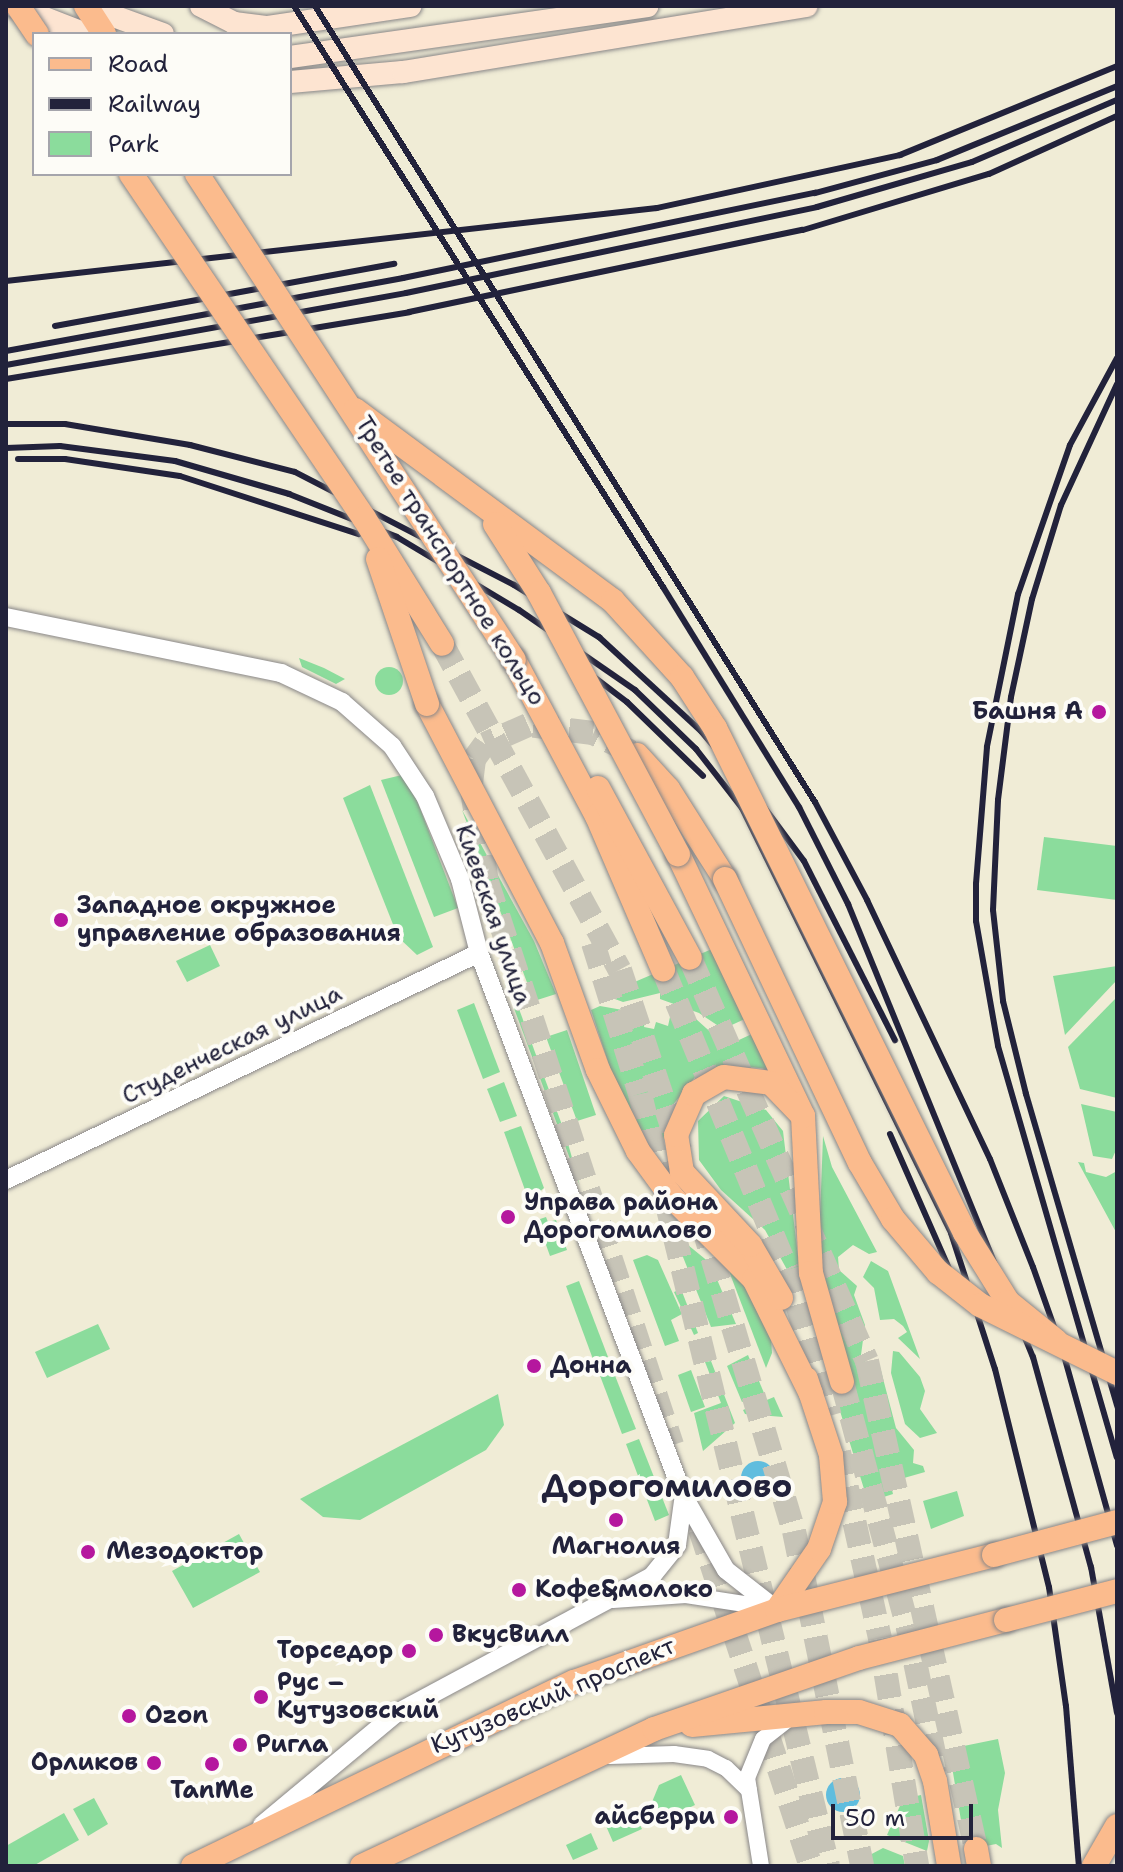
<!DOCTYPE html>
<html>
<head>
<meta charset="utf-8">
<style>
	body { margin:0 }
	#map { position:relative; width:1123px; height:1872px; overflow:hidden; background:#f0ecd6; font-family:"Shantell Sans",sans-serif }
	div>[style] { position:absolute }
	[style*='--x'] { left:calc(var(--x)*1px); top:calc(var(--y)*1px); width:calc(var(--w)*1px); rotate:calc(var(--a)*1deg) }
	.green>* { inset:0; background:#8bdc9c }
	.round { border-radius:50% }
	.water>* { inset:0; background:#60bdde }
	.primary-tunnel>* { height:24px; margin-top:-12px; transform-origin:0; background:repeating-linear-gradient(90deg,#c7c4b7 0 24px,transparent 0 36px) }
	.roads { filter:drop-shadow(0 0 2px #898788) drop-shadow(0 0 2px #898788) }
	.minor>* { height:16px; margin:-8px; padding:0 8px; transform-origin:8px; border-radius:8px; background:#fff }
	.tertiary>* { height:18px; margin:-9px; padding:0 9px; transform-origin:9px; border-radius:9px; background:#fff }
	.secondary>* { height:22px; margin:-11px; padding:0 11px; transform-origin:11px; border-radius:11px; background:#fde4d1 }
	.primary>* { height:24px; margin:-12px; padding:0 12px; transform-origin:12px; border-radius:12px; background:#fbbb8d }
	.rail>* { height:6px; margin:-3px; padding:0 3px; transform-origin:3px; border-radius:3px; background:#22223b }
	.bridges { filter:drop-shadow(0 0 2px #898788) drop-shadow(0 0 2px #898788) }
	.primary-bridge>* { height:24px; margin:-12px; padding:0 12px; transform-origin:12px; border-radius:12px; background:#fbbb8d }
	.dots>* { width:22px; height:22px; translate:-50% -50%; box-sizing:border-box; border:4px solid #fdfcf7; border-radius:50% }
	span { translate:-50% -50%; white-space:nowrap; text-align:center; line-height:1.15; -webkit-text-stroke:8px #fdfcf7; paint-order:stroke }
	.street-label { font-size:24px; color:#22223b }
	.poi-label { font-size:24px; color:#22223b; font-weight:700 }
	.right { translate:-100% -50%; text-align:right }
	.left { translate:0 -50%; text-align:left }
	.district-label { font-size:32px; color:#22223b; font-weight:700 }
	.frame { position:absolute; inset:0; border:8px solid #22223b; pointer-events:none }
	.legend { position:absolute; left:32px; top:32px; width:260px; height:144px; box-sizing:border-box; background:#fdfcf7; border:2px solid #a5a5ac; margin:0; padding:10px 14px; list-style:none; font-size:24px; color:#22223b }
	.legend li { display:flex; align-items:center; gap:16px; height:40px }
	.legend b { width:40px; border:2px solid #a5a5ac }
	.scale { position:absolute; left:831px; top:1804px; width:142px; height:36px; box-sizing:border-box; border:4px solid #22223b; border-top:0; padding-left:10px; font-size:24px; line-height:28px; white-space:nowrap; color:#22223b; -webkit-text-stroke:6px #fdfcf7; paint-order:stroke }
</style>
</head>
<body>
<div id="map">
	<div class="green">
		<i style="clip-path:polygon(299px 658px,324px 668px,345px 679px,336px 684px,302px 667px)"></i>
		<i class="round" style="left:375px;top:667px;width:28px;height:28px"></i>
		<i style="clip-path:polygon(402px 775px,418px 803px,458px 908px,434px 917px,381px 780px)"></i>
		<i style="clip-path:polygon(370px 785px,433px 947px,417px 955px,398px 937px,343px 798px)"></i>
		<i style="clip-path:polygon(462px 810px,534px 941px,556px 994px,534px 1001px)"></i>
		<i style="clip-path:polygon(1044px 837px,1117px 846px,1117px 900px,1037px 890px)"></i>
		<i style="clip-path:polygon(210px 945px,220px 966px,187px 982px,176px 961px)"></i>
		<i style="clip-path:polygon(712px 949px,747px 1018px,723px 1029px,699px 1013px,660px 999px,660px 993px,623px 1002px,604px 995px)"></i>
		<i style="clip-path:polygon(1117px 966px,1117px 980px,1065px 1035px,1053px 976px)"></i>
		<i style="clip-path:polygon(509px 982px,565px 1133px,580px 1186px,505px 984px)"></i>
		<i style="clip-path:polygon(1117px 997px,1117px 1098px,1080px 1089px,1068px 1047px)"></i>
		<i style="clip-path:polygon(474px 1003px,500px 1072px,483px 1079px,457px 1010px)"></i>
		<i style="clip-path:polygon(600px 1006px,634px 1012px,633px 1021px,645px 1021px,644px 1027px,654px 1029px,656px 1022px,668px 1026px,670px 1017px,696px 1019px,726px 1046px,754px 1033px,768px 1069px,729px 1065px,696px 1076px,668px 1111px,662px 1148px,651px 1151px,617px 1089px,591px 1010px)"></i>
		<i style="clip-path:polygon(567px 1030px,596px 1115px,577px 1121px,546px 1037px)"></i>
		<i style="clip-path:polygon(504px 1082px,517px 1116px,500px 1122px,487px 1089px)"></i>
		<i style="clip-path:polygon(724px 1096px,766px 1110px,783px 1131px,800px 1273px,790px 1275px,765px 1230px,721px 1190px,699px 1160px,698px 1121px)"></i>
		<i style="clip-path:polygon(1081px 1104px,1117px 1112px,1117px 1148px,1112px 1159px,1093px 1156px)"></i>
		<i style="clip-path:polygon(521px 1126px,544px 1188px,529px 1201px,504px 1132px)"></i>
		<i style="clip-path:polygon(823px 1136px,832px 1167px,877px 1252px,869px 1254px,853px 1245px,838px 1257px,839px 1270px,857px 1286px,854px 1295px,865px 1325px,861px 1355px,870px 1369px,880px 1367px,896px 1428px,914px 1450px,913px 1463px,923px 1466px,925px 1472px,890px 1482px,893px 1494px,868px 1502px,832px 1385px,819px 1245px)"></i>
		<i style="clip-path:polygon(1078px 1162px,1084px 1163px,1086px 1172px,1106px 1177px,1117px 1171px,1117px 1234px)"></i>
		<i style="clip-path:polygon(546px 1217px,548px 1222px,556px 1220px,567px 1250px,550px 1256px,537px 1220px)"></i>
		<i style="clip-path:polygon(688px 1245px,710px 1263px,736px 1324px,711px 1327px,681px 1252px)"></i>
		<i style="clip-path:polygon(647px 1255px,658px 1260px,682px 1314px,671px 1320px,679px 1341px,665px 1346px,633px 1260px)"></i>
		<i style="clip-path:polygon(871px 1261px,888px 1271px,920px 1359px,898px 1338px,907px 1332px,903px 1326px,894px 1319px,880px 1320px,874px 1288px,863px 1277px)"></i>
		<i style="clip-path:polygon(727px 1266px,743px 1280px,771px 1339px,772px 1353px,766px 1368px)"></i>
		<i style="clip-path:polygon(579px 1281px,608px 1357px,594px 1362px,566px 1286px)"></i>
		<i style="clip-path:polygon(681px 1289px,698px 1333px,694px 1335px,674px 1292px)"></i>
		<i style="clip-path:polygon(98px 1324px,110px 1349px,47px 1378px,35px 1352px)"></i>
		<i style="clip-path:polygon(893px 1351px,899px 1352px,920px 1377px,925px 1391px,920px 1409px,937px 1433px,920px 1438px,905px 1424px,891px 1373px)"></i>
		<i style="clip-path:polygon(748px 1355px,764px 1393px,742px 1402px,727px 1366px)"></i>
		<i style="clip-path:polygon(711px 1361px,735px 1423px,703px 1451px,694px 1413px,721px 1403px,705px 1362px)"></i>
		<i style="clip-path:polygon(612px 1368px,636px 1429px,622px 1434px,599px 1373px)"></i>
		<i style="clip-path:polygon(691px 1370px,705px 1407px,691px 1412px,678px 1375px)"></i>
		<i style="clip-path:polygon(498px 1394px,504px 1425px,486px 1450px,360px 1520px,323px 1517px,300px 1499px)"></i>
		<i style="clip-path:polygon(774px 1397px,783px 1417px,745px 1414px,743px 1410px)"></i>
		<i style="clip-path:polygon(639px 1439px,669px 1515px,655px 1521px,626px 1444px)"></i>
		<i style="clip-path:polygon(957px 1491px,964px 1516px,931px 1529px,923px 1501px)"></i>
		<i style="clip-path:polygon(239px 1534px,260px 1572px,193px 1608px,172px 1571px)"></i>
		<i style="clip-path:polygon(998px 1739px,1005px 1773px,998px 1810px,1002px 1848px,996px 1844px,966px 1850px,949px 1749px)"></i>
		<i style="clip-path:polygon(681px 1775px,695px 1805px,661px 1821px,652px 1802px,659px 1785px)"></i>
		<i style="clip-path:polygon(921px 1795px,929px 1841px,927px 1851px,887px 1835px,903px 1799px)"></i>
		<i style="clip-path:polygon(94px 1798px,108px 1824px,88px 1836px,73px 1809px)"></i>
		<i style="clip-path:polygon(64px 1813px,79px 1840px,33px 1866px,6px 1866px,6px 1846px)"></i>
		<i style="clip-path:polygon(634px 1813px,642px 1829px,613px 1842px,606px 1826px)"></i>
		<i style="clip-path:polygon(591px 1833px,598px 1849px,573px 1860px,566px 1845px)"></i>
		<i style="clip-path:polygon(883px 1848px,903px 1856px,905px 1866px,867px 1866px,866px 1857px)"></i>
	</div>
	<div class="water">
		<i class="round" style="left:741px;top:1461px;width:34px;height:34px"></i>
		<i class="round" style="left:826px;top:1778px;width:34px;height:34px"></i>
	</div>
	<div class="primary-tunnel">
		<i style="--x:442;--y:644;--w:371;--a:61.4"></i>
		<i style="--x:620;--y:970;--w:190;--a:71.6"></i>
		<i style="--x:631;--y:752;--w:42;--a:-153.4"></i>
		<i style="--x:593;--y:733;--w:65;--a:-173"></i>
		<i style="--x:528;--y:725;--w:47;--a:156.2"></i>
		<i style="--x:485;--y:744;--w:19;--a:126"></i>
		<i style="--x:474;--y:759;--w:26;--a:97"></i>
		<i style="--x:471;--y:785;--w:98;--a:80.6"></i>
		<i style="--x:487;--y:882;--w:593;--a:71.81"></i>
		<i style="--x:593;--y:943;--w:158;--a:72.7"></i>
		<i style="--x:640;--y:1094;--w:795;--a:76.31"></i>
		<i style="--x:690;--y:958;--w:440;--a:66.3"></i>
		<i style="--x:867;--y:1361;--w:500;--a:77.41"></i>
		<i style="--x:663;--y:969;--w:326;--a:67.6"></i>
		<i style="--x:787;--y:1270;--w:152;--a:73.6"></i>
		<i style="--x:702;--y:1223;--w:321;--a:73.4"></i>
		<i style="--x:794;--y:1531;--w:342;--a:78.5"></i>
		<i style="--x:842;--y:1382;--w:255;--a:75"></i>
		<i style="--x:908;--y:1628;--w:148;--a:78.3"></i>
		<i style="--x:839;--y:1452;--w:191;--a:77.6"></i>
		<i style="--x:880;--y:1639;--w:230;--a:80.7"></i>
		<i style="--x:700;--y:1529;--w:355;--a:71.8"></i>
	</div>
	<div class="roads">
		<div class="minor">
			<i style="--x:613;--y:1600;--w:73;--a:-3.9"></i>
			<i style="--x:686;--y:1595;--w:91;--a:8.8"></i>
			<i style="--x:610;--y:1756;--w:64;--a:-1.8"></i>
			<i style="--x:674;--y:1754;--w:34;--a:8"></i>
			<i style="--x:708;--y:1759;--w:20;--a:27"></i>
			<i style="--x:726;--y:1768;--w:32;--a:44"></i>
			<i style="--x:761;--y:1866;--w:89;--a:-99"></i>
			<i style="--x:747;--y:1778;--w:42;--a:-67.7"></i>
			<i style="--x:763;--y:1739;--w:34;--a:-38"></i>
		</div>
		<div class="tertiary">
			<i style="--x:6;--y:617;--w:281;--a:11.5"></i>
			<i style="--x:281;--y:673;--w:68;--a:25.4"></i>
			<i style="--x:342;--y:702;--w:67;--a:41.3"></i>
			<i style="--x:392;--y:746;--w:60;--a:56.6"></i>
			<i style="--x:425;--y:796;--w:90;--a:67.1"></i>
			<i style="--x:460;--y:879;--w:76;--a:75.6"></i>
			<i style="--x:479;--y:953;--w:579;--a:69.37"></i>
			<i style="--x:683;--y:1495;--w:86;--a:60.2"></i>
			<i style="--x:726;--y:1570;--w:65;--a:38.1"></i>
			<i style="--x:6;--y:1180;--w:525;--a:-25.64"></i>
			<i style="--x:262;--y:1825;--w:173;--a:-39.8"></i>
			<i style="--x:395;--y:1714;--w:292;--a:-28.2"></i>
			<i style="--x:652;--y:1576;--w:40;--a:-51"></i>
			<i style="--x:677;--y:1545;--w:44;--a:-82.2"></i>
		</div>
		<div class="secondary">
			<i style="--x:14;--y:6;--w:77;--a:21.3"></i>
			<i style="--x:86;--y:6;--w:82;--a:20"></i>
			<i style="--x:201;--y:6;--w:37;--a:27"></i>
			<i style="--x:234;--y:23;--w:34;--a:7"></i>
			<i style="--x:268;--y:27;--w:144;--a:-8.4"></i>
			<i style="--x:290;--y:57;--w:361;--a:-8.1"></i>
			<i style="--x:290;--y:82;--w:113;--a:-5.1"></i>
			<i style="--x:403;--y:72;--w:409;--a:-9.3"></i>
		</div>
		<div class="primary">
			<i style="--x:86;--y:6;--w:33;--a:57"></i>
			<i style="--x:514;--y:660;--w:177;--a:62"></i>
			<i style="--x:597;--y:816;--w:167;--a:66.7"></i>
			<i style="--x:427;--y:704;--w:270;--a:62.4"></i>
			<i style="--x:552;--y:943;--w:135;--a:70.1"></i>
			<i style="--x:598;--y:1070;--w:90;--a:63.7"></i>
			<i style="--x:638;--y:1151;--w:56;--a:53.7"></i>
			<i style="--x:671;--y:1196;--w:117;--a:45"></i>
			<i style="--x:754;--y:1279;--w:128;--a:63.6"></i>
			<i style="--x:637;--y:755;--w:46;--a:47.6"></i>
			<i style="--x:668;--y:789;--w:107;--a:57.7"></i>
			<i style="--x:598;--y:788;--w:193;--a:61.6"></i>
			<i style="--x:678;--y:854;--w:290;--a:64.5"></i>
			<i style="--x:803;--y:1116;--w:157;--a:87.1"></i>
			<i style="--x:811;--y:1273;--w:113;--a:74.1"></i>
			<i style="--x:781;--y:1298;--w:61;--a:-120.3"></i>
			<i style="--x:750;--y:1245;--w:100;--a:-133"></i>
			<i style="--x:682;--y:1172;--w:37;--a:-99"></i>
			<i style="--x:676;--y:1135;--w:45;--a:-66.3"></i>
			<i style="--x:694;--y:1094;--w:34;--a:-30"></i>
			<i style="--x:724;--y:1077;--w:47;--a:7.3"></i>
			<i style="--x:771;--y:1083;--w:46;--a:45.9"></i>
			<i style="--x:777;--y:1610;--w:74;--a:-55.5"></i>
			<i style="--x:819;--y:1549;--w:50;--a:-71.2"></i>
			<i style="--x:835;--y:1502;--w:47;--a:-94.9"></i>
			<i style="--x:831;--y:1455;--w:80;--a:-108.2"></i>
			<i style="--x:692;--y:1725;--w:135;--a:-5.5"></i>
			<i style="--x:826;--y:1712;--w:33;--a:0"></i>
			<i style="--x:859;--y:1712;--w:43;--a:17.6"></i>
			<i style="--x:900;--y:1725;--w:40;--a:49"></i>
			<i style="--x:926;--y:1755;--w:28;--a:71"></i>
			<i style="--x:935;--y:1781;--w:86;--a:80.6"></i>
			<i style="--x:976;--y:1849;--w:17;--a:80"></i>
			<i style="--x:193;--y:1866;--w:423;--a:-25.8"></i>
			<i style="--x:574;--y:1682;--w:215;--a:-19.5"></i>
			<i style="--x:777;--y:1610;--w:224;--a:-14.2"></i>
			<i style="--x:362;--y:1866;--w:323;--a:-25.1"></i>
			<i style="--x:654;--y:1729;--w:217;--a:-19.1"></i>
			<i style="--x:859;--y:1658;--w:152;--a:-14.5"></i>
			<i style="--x:1094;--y:1866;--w:46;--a:-60.1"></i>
		</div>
	</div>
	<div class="rail">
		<i style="--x:294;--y:6;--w:688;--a:57.58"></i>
		<i style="--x:663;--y:587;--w:259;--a:58.3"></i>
		<i style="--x:799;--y:807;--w:109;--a:63.2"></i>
		<i style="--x:848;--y:904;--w:489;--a:67.8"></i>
		<i style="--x:1033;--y:1357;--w:218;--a:74.6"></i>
		<i style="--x:1091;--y:1567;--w:148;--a:79.9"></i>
		<i style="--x:315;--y:6;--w:940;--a:57.87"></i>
		<i style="--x:815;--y:802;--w:111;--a:62"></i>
		<i style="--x:867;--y:900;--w:287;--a:64.6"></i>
		<i style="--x:990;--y:1159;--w:116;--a:68.3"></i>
		<i style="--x:1033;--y:1267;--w:90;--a:70.6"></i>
		<i style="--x:1063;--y:1352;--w:201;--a:74.4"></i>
		<i style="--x:6;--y:281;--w:655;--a:-6.4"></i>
		<i style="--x:657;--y:208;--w:249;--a:-12.3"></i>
		<i style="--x:900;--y:155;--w:235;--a:-22.3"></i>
		<i style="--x:55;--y:326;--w:345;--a:-10.4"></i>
		<i style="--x:6;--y:351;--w:404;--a:-10.4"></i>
		<i style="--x:403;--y:278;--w:421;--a:-11.7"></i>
		<i style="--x:815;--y:193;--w:126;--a:-15.1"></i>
		<i style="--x:937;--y:160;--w:195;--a:-22.3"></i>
		<i style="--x:1117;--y:358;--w:99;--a:118.4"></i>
		<i style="--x:1070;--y:445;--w:158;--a:109.2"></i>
		<i style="--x:1018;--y:594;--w:156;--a:101.5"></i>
		<i style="--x:987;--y:747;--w:137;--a:94.6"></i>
		<i style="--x:976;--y:884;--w:37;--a:90"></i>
		<i style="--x:976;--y:921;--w:127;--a:80"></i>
		<i style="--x:998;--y:1046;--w:428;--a:73.9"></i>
		<i style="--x:6;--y:365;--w:406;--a:-10.2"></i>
		<i style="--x:406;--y:293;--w:420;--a:-11.8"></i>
		<i style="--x:817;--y:207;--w:161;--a:-16.2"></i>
		<i style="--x:972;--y:162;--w:158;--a:-23.2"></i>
		<i style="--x:6;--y:379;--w:409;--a:-9.4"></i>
		<i style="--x:409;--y:312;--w:402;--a:-11.8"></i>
		<i style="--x:803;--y:230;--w:194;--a:-16.8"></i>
		<i style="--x:989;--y:174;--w:141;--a:-24.4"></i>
		<i style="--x:1117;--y:384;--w:133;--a:114.8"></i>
		<i style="--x:1061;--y:505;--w:98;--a:107.1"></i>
		<i style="--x:1032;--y:599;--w:100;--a:102.1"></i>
		<i style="--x:1011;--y:697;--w:104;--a:97.2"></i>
		<i style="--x:998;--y:800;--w:110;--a:92.6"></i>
		<i style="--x:993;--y:910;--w:92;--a:83.7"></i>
		<i style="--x:1003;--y:1001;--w:96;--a:76.1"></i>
		<i style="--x:1026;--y:1094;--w:325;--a:73.7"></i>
		<i style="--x:6;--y:424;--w:59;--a:0"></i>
		<i style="--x:65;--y:424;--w:127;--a:9.5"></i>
		<i style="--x:190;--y:445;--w:108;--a:14.4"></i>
		<i style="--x:295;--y:472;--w:246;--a:27.3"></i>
		<i style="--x:514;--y:585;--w:100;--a:31.5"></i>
		<i style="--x:599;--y:637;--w:139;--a:42.7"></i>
		<i style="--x:701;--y:731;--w:99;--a:50.3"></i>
		<i style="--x:764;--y:807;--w:67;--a:53.5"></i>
		<i style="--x:804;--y:861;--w:201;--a:63.1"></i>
		<i style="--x:6;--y:448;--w:54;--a:-2.1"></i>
		<i style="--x:60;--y:446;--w:116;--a:7.4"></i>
		<i style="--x:175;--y:461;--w:119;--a:16.1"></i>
		<i style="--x:289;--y:494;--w:116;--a:21.7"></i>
		<i style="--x:397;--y:537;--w:142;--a:30.9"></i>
		<i style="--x:519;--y:610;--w:141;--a:34.6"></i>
		<i style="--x:635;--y:690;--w:85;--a:44"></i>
		<i style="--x:696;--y:749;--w:75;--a:52.1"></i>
		<i style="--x:742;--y:808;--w:474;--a:63.8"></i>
		<i style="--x:951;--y:1233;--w:143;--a:72.1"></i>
		<i style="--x:995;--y:1369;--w:225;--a:76.1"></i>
		<i style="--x:1049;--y:1587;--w:120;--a:81.9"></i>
		<i style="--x:1066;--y:1706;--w:161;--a:85.4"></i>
		<i style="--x:18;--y:459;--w:47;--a:0"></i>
		<i style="--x:65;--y:459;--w:116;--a:8.4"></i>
		<i style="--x:180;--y:476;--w:188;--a:18"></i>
		<i style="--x:565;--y:655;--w:78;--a:37.2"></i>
		<i style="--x:627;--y:702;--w:106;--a:44.2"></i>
		<i style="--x:890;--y:1134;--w:159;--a:66.3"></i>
	</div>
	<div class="bridges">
		<div class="primary-bridge">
			<i style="--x:18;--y:6;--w:34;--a:56"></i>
			<i style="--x:131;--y:174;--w:415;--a:55.9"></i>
			<i style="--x:364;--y:518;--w:148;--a:58.2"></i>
			<i style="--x:197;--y:174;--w:580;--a:56.89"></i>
			<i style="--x:355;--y:410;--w:321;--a:36.5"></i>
			<i style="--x:613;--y:601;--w:103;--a:47.8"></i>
			<i style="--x:682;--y:677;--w:61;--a:57.1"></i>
			<i style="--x:715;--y:728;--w:563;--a:63.66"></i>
			<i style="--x:965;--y:1233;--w:81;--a:58.1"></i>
			<i style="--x:1008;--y:1302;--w:62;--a:39.1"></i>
			<i style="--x:495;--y:524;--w:82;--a:57.5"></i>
			<i style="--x:539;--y:593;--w:296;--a:62"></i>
			<i style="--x:378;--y:559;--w:153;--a:71.3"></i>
			<i style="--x:725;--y:879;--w:314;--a:64.6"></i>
			<i style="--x:860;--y:1163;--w:65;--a:59.5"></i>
			<i style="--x:893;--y:1219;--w:70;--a:49.7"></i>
			<i style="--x:938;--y:1272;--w:53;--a:38.2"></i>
			<i style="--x:980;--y:1305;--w:153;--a:26.4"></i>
			<i style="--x:994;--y:1555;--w:127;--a:-15"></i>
			<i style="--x:1006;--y:1620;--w:115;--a:-14.6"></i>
		</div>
	</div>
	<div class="dots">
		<i style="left:1099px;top:712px;background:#b5179e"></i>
		<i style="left:61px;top:920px;background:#b5179e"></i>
		<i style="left:508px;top:1217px;background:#b5179e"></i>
		<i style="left:534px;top:1366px;background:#b5179e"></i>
		<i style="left:616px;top:1520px;background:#b5179e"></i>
		<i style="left:88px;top:1552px;background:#b5179e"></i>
		<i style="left:519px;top:1590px;background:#b5179e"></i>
		<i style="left:436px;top:1635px;background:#b5179e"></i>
		<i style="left:409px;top:1651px;background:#b5179e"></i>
		<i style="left:261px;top:1697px;background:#b5179e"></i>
		<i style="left:129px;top:1716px;background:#b5179e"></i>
		<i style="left:240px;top:1745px;background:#b5179e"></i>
		<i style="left:154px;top:1763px;background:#b5179e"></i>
		<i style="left:212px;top:1764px;background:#b5179e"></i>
		<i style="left:731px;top:1817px;background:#b5179e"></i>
	</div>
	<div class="street-label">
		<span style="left:450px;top:561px;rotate:58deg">Третье транспортное кольцо</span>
		<span style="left:493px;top:915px;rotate:71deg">Киевская улица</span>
		<span style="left:232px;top:1045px;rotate:-26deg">Студенческая улица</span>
		<span style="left:553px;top:1696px;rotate:-23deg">Кутузовский проспект</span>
	</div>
	<div class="poi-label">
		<span class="right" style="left:1083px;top:712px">Башня А</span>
		<span class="left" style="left:77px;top:920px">Западное окружное<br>управление образования</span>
		<span class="left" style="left:524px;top:1217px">Управа района<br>Дорогомилово</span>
		<span class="left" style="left:550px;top:1366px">Донна</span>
		<span style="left:616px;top:1547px">Магнолия</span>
		<span class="left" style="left:106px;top:1552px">Мезодоктор</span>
		<span class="left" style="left:535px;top:1590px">Кофе&amp;молоко</span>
		<span class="left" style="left:452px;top:1635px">ВкусВилл</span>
		<span class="right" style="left:393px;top:1651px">Торседор</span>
		<span class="left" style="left:277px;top:1697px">Рус –<br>Кутузовский</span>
		<span class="left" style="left:145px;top:1716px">Ozon</span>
		<span class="left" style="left:256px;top:1745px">Ригла</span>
		<span class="right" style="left:138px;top:1763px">Орликов</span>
		<span style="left:212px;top:1791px">TanMe</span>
		<span class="right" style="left:715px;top:1817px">айсберри</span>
	</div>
	<div class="district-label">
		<span style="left:667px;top:1486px">Дорогомилово</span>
	</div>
	<div class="frame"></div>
	<ul class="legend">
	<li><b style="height:10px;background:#fbbb8d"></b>Road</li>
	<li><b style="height:10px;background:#22223b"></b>Railway</li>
	<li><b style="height:22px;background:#8bdc9c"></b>Park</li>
	</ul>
	<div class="scale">50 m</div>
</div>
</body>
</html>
